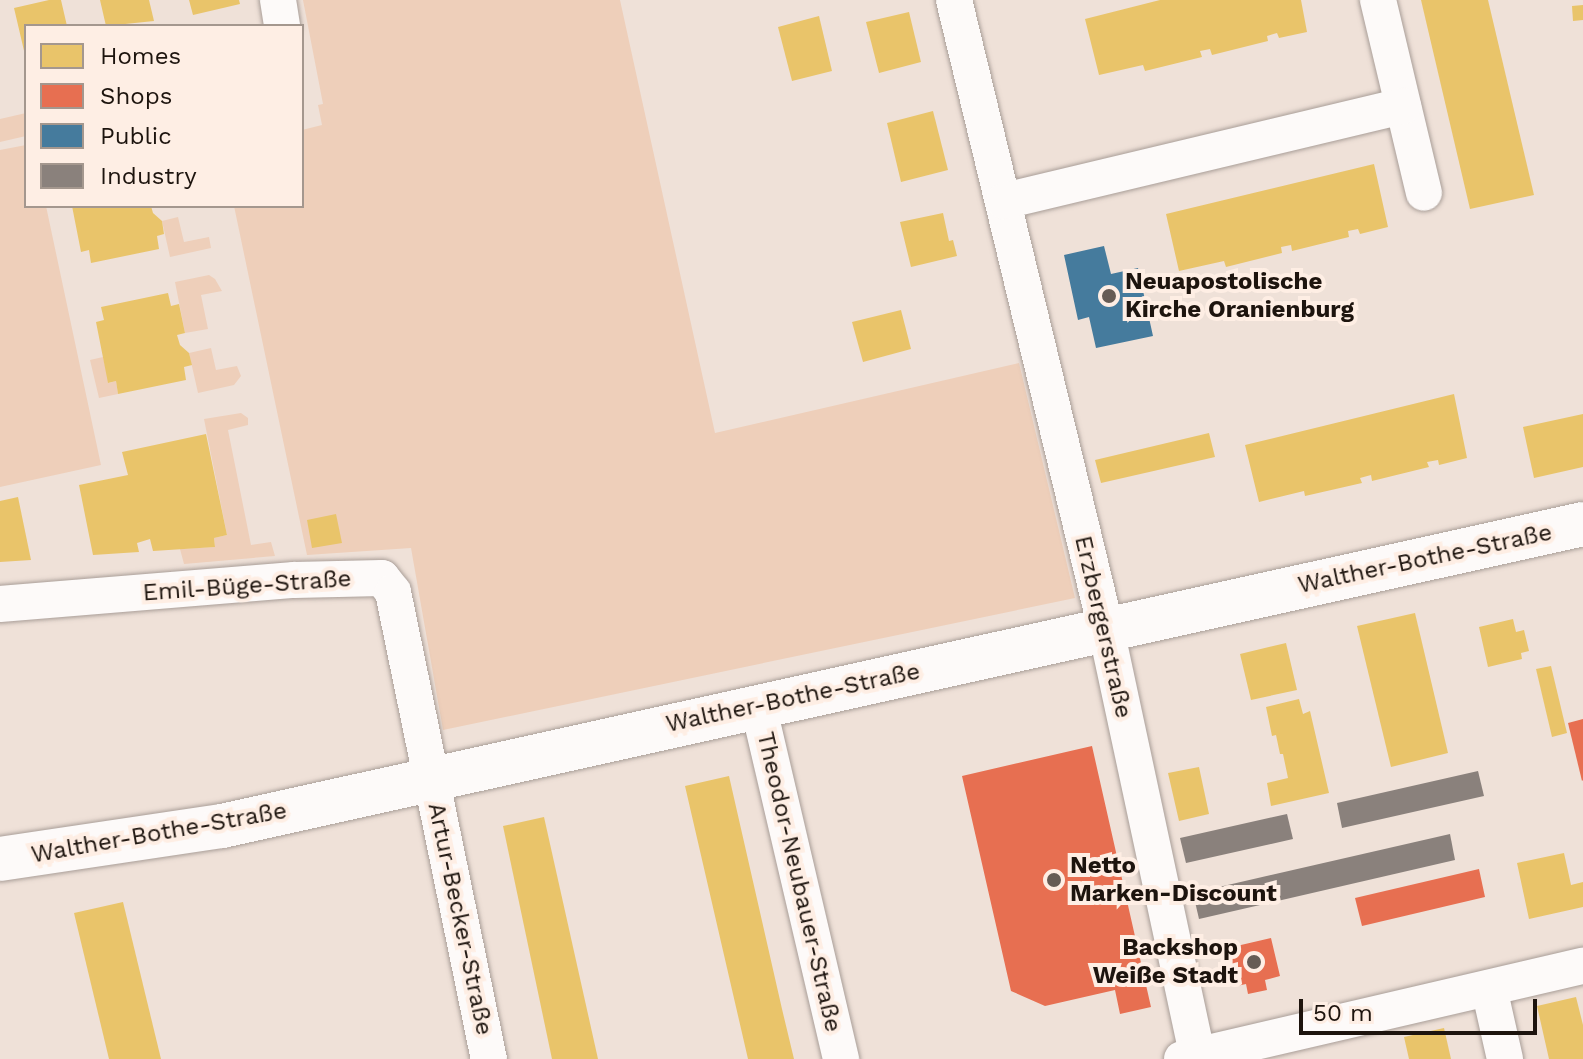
<!DOCTYPE html>
<html>
<head>
<meta charset="utf-8">
<style>
	body { margin:0 }
	#map { position:relative; width:1583px; height:1059px; overflow:hidden; background:#efe1d8; font-family:"Work Sans",sans-serif }
	div>[style] { position:absolute }
	[style*='--x'] { left:calc(var(--x)*1px); top:calc(var(--y)*1px); width:calc(var(--w)*1px); rotate:calc(var(--a)*1deg) }
	.green>* { inset:0; background:#eecfba }
	.homes>* { inset:0; background:#e9c46a }
	.shops>* { inset:0; background:#e76f51 }
	.public>* { inset:0; background:#457b9d }
	.industry>* { inset:0; background:#8a817c }
	.roads { filter:drop-shadow(0 0 2px #a99e98) drop-shadow(0 0 2px #a99e98) }
	.minor>* { height:36px; margin:-18px; padding:0 18px; transform-origin:18px; border-radius:18px; background:#fdfaf9 }
	.tertiary>* { height:44px; margin:-22px; padding:0 22px; transform-origin:22px; border-radius:22px; background:#fdfaf9 }
	.dots>* { width:22px; height:22px; translate:-50% -50%; box-sizing:border-box; border:4px solid #feeee4; border-radius:50% }
	span { translate:-50% -50%; white-space:nowrap; text-align:center; line-height:1.15; -webkit-text-stroke:8px #feeee4; paint-order:stroke }
	.poi-label { font-size:24px; color:#1d140e; font-weight:700 }
	.left { translate:0 -50%; text-align:left }
	.right { translate:-100% -50%; text-align:right }
	.street-label { font-size:24px; color:#1d140e }
	.legend { position:absolute; left:24px; top:24px; width:280px; height:184px; box-sizing:border-box; background:#feeee4; border:2px solid #a4978e; margin:0; padding:10px 14px; list-style:none; font-size:24px; color:#1d140e }
	.legend li { display:flex; align-items:center; gap:16px; height:40px }
	.legend b { width:40px; border:2px solid #a4978e }
	.scale { position:absolute; left:1299px; top:999px; width:238px; height:36px; box-sizing:border-box; border:4px solid #1d140e; border-top:0; padding-left:10px; font-size:24px; line-height:28px; white-space:nowrap; color:#1d140e; -webkit-text-stroke:6px #feeee4; paint-order:stroke }
</style>
</head>
<body>
<div id="map">
	<div class="green">
		<i style="clip-path:polygon(303px 0,620px 0,715px 433px,1019px 363px,1075px 598px,443px 730px,411px 548px,307px 555px,234px 206px,302px 206px,302px 130px,322px 125px,318px 105px,323px 104px)"></i>
		<i style="clip-path:polygon(26px 113px,26px 136px,0 142px,0 119px)"></i>
		<i style="clip-path:polygon(26px 145px,26px 206px,46px 206px,101px 465px,0 487px,0 150px)"></i>
		<i style="clip-path:polygon(178px 217px,184px 242px,209px 237px,211px 248px,170px 257px,162px 221px)"></i>
		<i style="clip-path:polygon(209px 275px,215px 279px,222px 291px,201px 295px,208px 329px,185px 333px,175px 282px)"></i>
		<i style="clip-path:polygon(211px 348px,216px 370px,237px 366px,241px 376px,234px 385px,198px 393px,189px 353px)"></i>
		<i style="clip-path:polygon(103px 357px,109px 383px,116px 381px,118px 394px,99px 398px,90px 360px)"></i>
		<i style="clip-path:polygon(241px 413px,248px 418px,248px 425px,228px 430px,251px 545px,271px 542px,275px 556px,184px 564px,180px 549px,215px 547px,214px 538px,227px 535px,204px 419px)"></i>
	</div>
	<div class="homes">
		<i style="clip-path:polygon(49px 0,61px 0,67px 26px,26px 26px,25px 55px,14px 8px)"></i>
		<i style="clip-path:polygon(100px 0,149px 0,154px 21px,106px 26px)"></i>
		<i style="clip-path:polygon(189px 0,239px 0,240px 4px,193px 15px)"></i>
		<i style="clip-path:polygon(1160px 0,1301px 0,1307px 32px,1279px 38px,1277px 33px,1267px 36px,1268px 41px,1212px 55px,1210px 49px,1200px 51px,1202px 57px,1145px 71px,1143px 65px,1099px 75px,1085px 19px)"></i>
		<i style="clip-path:polygon(1421px 0,1488px 0,1534px 195px,1470px 209px)"></i>
		<i style="clip-path:polygon(1583px 5px,1583px 20px,1573px 21px,1572px 6px)"></i>
		<i style="clip-path:polygon(909px 12px,921px 62px,879px 73px,866px 22px)"></i>
		<i style="clip-path:polygon(819px 16px,832px 71px,792px 81px,778px 27px)"></i>
		<i style="clip-path:polygon(933px 111px,948px 170px,901px 182px,887px 123px)"></i>
		<i style="clip-path:polygon(1374px 164px,1388px 227px,1360px 234px,1358px 229px,1348px 231px,1349px 237px,1292px 251px,1291px 245px,1281px 247px,1282px 253px,1226px 267px,1224px 261px,1179px 271px,1166px 214px)"></i>
		<i style="clip-path:polygon(72px 206px,151px 206px,153px 213px,162px 221px,164px 234px,157px 236px,159px 249px,91px 263px,89px 250px,81px 252px)"></i>
		<i style="clip-path:polygon(943px 213px,949px 241px,953px 240px,957px 256px,911px 267px,900px 222px)"></i>
		<i style="clip-path:polygon(168px 293px,171px 306px,179px 304px,185px 333px,177px 335px,180px 345px,189px 353px,192px 365px,184px 367px,186px 380px,118px 394px,116px 381px,108px 383px,96px 322px,104px 320px,101px 307px)"></i>
		<i style="clip-path:polygon(901px 310px,911px 349px,863px 362px,852px 322px)"></i>
		<i style="clip-path:polygon(1454px 394px,1467px 458px,1439px 465px,1438px 460px,1427px 462px,1429px 467px,1372px 481px,1371px 475px,1360px 478px,1362px 483px,1305px 496px,1304px 491px,1259px 502px,1245px 445px)"></i>
		<i style="clip-path:polygon(1583px 414px,1583px 467px,1534px 478px,1523px 427px)"></i>
		<i style="clip-path:polygon(1209px 433px,1215px 457px,1101px 483px,1095px 460px)"></i>
		<i style="clip-path:polygon(206px 434px,227px 535px,214px 538px,215px 547px,153px 551px,150px 539px,137px 543px,139px 552px,93px 555px,79px 485px,128px 475px,122px 452px)"></i>
		<i style="clip-path:polygon(18px 497px,31px 560px,0 562px,0 501px)"></i>
		<i style="clip-path:polygon(336px 514px,342px 543px,312px 548px,307px 520px)"></i>
		<i style="clip-path:polygon(1415px 613px,1448px 753px,1391px 767px,1357px 626px)"></i>
		<i style="clip-path:polygon(1513px 619px,1516px 632px,1524px 630px,1529px 651px,1521px 653px,1522px 659px,1488px 667px,1479px 627px)"></i>
		<i style="clip-path:polygon(1286px 643px,1297px 690px,1251px 700px,1240px 654px)"></i>
		<i style="clip-path:polygon(1551px 666px,1567px 733px,1552px 737px,1536px 669px)"></i>
		<i style="clip-path:polygon(1299px 699px,1303px 714px,1310px 711px,1329px 793px,1271px 806px,1267px 783px,1288px 778px,1283px 754px,1280px 754px,1276px 735px,1272px 736px,1266px 707px)"></i>
		<i style="clip-path:polygon(1199px 767px,1209px 814px,1179px 821px,1168px 773px)"></i>
		<i style="clip-path:polygon(729px 776px,782px 1009px,794px 1059px,748px 1059px,685px 786px)"></i>
		<i style="clip-path:polygon(544px 817px,598px 1059px,552px 1059px,503px 826px)"></i>
		<i style="clip-path:polygon(1564px 853px,1571px 885px,1583px 882px,1583px 907px,1529px 919px,1517px 863px)"></i>
		<i style="clip-path:polygon(123px 902px,161px 1059px,109px 1059px,74px 913px)"></i>
		<i style="clip-path:polygon(1576px 997px,1583px 1025px,1583px 1059px,1549px 1059px,1537px 1006px)"></i>
		<i style="clip-path:polygon(1444px 1028px,1451px 1059px,1409px 1059px,1404px 1037px)"></i>
	</div>
	<div class="shops">
		<i style="clip-path:polygon(1583px 719px,1583px 780px,1582px 781px,1568px 723px)"></i>
		<i style="clip-path:polygon(1092px 746px,1151px 1007px,1120px 1014px,1115px 990px,1045px 1006px,1011px 991px,962px 776px)"></i>
		<i style="clip-path:polygon(1479px 869px,1485px 897px,1362px 926px,1355px 898px)"></i>
		<i style="clip-path:polygon(1271px 938px,1280px 976px,1265px 980px,1267px 990px,1248px 994px,1246px 984px,1237px 986px,1228px 948px)"></i>
	</div>
	<div class="public">
		<i style="clip-path:polygon(1104px 246px,1111px 274px,1138px 268px,1153px 336px,1096px 348px,1089px 317px,1078px 320px,1064px 255px)"></i>
	</div>
	<div class="industry">
		<i style="clip-path:polygon(1478px 771px,1484px 796px,1342px 828px,1337px 803px)"></i>
		<i style="clip-path:polygon(1287px 814px,1293px 839px,1186px 863px,1180px 838px)"></i>
		<i style="clip-path:polygon(1450px 834px,1455px 860px,1199px 919px,1193px 893px)"></i>
	</div>
	<div class="roads">
		<div class="minor">
			<i style="--x:278;--y:0;--w:26;--a:81"></i>
			<i style="--x:954;--y:0;--w:647;--a:76.41"></i>
			<i style="--x:1106;--y:629;--w:436;--a:77.9"></i>
			<i style="--x:1378;--y:0;--w:198;--a:76.6"></i>
			<i style="--x:1004;--y:201;--w:410;--a:-13.4"></i>
			<i style="--x:0;--y:604;--w:295;--a:-4.7"></i>
			<i style="--x:294;--y:580;--w:88;--a:-1.3"></i>
			<i style="--x:382;--y:578;--w:18;--a:52"></i>
			<i style="--x:393;--y:592;--w:477;--a:78.4"></i>
			<i style="--x:758;--y:705;--w:364;--a:76.8"></i>
			<i style="--x:1489;--y:988;--w:73;--a:77.3"></i>
			<i style="--x:1182;--y:1059;--w:412;--a:-13.1"></i>
		</div>
		<div class="tertiary">
			<i style="--x:0;--y:859;--w:224;--a:-8.5"></i>
			<i style="--x:222;--y:826;--w:1394;--a:-12.51"></i>
		</div>
	</div>
	<div class="dots">
		<i style="left:1109px;top:296px;background:#665c55"></i>
		<i style="left:1054px;top:880px;background:#665c55"></i>
		<i style="left:1254px;top:962px;background:#665c55"></i>
	</div>
	<div class="poi-label">
		<span class="left" style="left:1125px;top:296px">Neuapostolische<br>Kirche Oranienburg</span>
		<span class="left" style="left:1070px;top:880px">Netto<br>Marken-Discount</span>
		<span class="right" style="left:1238px;top:962px">Backshop<br>Weiße Stadt</span>
	</div>
	<div class="street-label">
		<span style="left:1425px;top:559px;rotate:-12deg">Walther-Bothe-Straße</span>
		<span style="left:247px;top:586px;rotate:-4deg">Emil-Büge-Straße</span>
		<span style="left:1103px;top:627px;rotate:77deg">Erzbergerstraße</span>
		<span style="left:793px;top:698px;rotate:-12deg">Walther-Bothe-Straße</span>
		<span style="left:159px;top:833px;rotate:-10deg">Walther-Bothe-Straße</span>
		<span style="left:799px;top:882px;rotate:77deg">Theodor-Neubauer-Straße</span>
		<span style="left:460px;top:919px;rotate:78deg">Artur-Becker-Straße</span>
	</div>
	<ul class="legend">
	<li><b style="height:22px;background:#e9c46a"></b>Homes</li>
	<li><b style="height:22px;background:#e76f51"></b>Shops</li>
	<li><b style="height:22px;background:#457b9d"></b>Public</li>
	<li><b style="height:22px;background:#8a817c"></b>Industry</li>
	</ul>
	<div class="scale">50 m</div>
</div>
</body>
</html>
